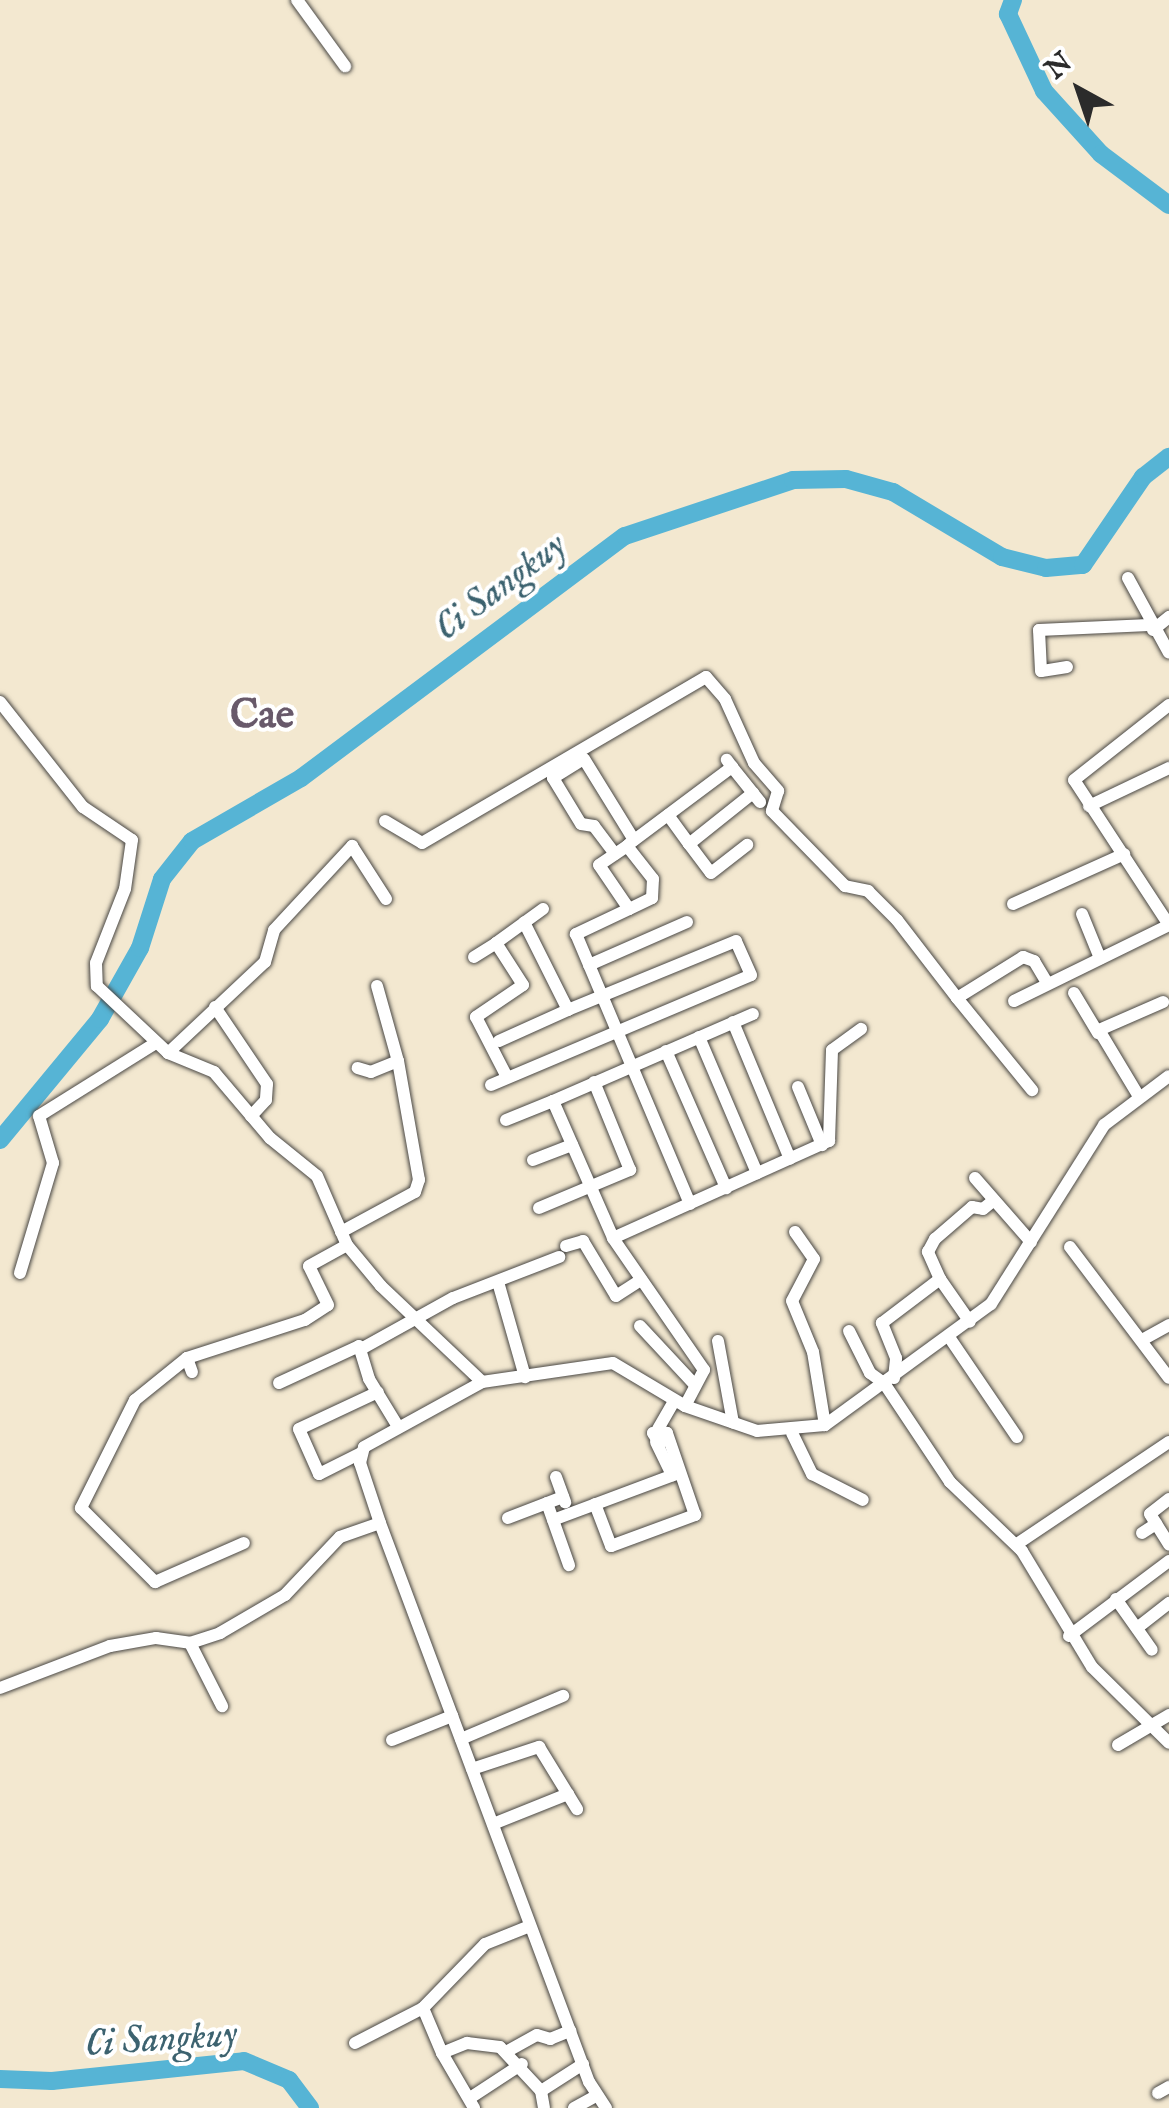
<!DOCTYPE html>
<html>
<head>
<meta charset="utf-8">
<style>
	body { margin:0 }
	#map { position:relative; width:1169px; height:2108px; overflow:hidden; background:#f3e8d0; font-family:"IM FELL English",serif }
	div>[style] { position:absolute }
	[style*='--x'] { left:calc(var(--x)*1px); top:calc(var(--y)*1px); width:calc(var(--w)*1px); rotate:calc(var(--a)*1deg) }
	.river>* { height:18px; margin:-9px; padding:0 9px; transform-origin:9px; border-radius:9px; background:#56b4d5 }
	.roads { filter:drop-shadow(0 0 2px #494744) drop-shadow(0 0 2px #494744) }
	.minor>* { height:12px; margin:-6px; padding:0 6px; transform-origin:6px; border-radius:6px; background:#fff }
	span { translate:-50% -50%; white-space:nowrap; text-align:center; line-height:1.15; -webkit-text-stroke:8px #fff; paint-order:stroke }
	.water-label { font-size:38px; color:#3c626f; font-style:italic }
	.quarter-label { font-size:40px; color:#68596a; font-weight:700 }
	.north { position:absolute; left:1029px; top:40px; width:100px; height:100px; -webkit-text-stroke:8px #fff; paint-order:stroke; rotate:320deg; font-size:28px; font-weight:700; line-height:40px; text-align:center; color:#2b2b2b }
	.north::after { content:''; display:block; margin:auto; width:35px; height:45px; background:#2b2b2b; clip-path:polygon(50% 0,100% 100%,50% 72%,0 100%) }
</style>
</head>
<body>
<div id="map">
	<div class="river">
		<i style="--x:1013;--y:0;--w:15;--a:110"></i>
		<i style="--x:1008;--y:14;--w:85;--a:64.9"></i>
		<i style="--x:1044;--y:91;--w:85;--a:47.9"></i>
		<i style="--x:1101;--y:154;--w:85;--a:36.9"></i>
		<i style="--x:0;--y:1140;--w:157;--a:-50.4"></i>
		<i style="--x:100;--y:1019;--w:81;--a:-60.6"></i>
		<i style="--x:140;--y:948;--w:72;--a:-72.3"></i>
		<i style="--x:162;--y:879;--w:48;--a:-51.7"></i>
		<i style="--x:192;--y:841;--w:126;--a:-30"></i>
		<i style="--x:301;--y:778;--w:404;--a:-36.8"></i>
		<i style="--x:625;--y:536;--w:177;--a:-18.4"></i>
		<i style="--x:793;--y:480;--w:53;--a:-1.1"></i>
		<i style="--x:846;--y:479;--w:49;--a:15.5"></i>
		<i style="--x:893;--y:492;--w:127;--a:30.8"></i>
		<i style="--x:1002;--y:557;--w:45;--a:14"></i>
		<i style="--x:1046;--y:568;--w:37;--a:-5"></i>
		<i style="--x:1083;--y:565;--w:107;--a:-55.7"></i>
		<i style="--x:1143;--y:477;--w:33;--a:-38"></i>
		<i style="--x:0;--y:2079;--w:52;--a:2.2"></i>
		<i style="--x:52;--y:2081;--w:193;--a:-5.9"></i>
		<i style="--x:244;--y:2061;--w:49;--a:22.9"></i>
		<i style="--x:289;--y:2080;--w:35;--a:53"></i>
	</div>
	<div class="roads">
		<div class="minor">
			<i style="--x:297;--y:0;--w:82;--a:54"></i>
			<i style="--x:1128;--y:578;--w:85;--a:61.3"></i>
			<i style="--x:1153;--y:630;--w:21;--a:-39"></i>
			<i style="--x:1067;--y:667;--w:26;--a:171"></i>
			<i style="--x:1041;--y:671;--w:41;--a:-92.8"></i>
			<i style="--x:1039;--y:630;--w:110;--a:-2.6"></i>
			<i style="--x:0;--y:702;--w:134;--a:51.7"></i>
			<i style="--x:83;--y:807;--w:59;--a:34"></i>
			<i style="--x:132;--y:840;--w:49;--a:98.1"></i>
			<i style="--x:125;--y:889;--w:79;--a:111.4"></i>
			<i style="--x:96;--y:963;--w:23;--a:88"></i>
			<i style="--x:97;--y:986;--w:98;--a:43.3"></i>
			<i style="--x:168;--y:1053;--w:50;--a:22.4"></i>
			<i style="--x:214;--y:1072;--w:87;--a:49.7"></i>
			<i style="--x:270;--y:1138;--w:60;--a:39"></i>
			<i style="--x:317;--y:1176;--w:75;--a:66.5"></i>
			<i style="--x:347;--y:1245;--w:53;--a:50.3"></i>
			<i style="--x:381;--y:1286;--w:139;--a:43.5"></i>
			<i style="--x:732;--y:767;--w:45;--a:51.3"></i>
			<i style="--x:1089;--y:806;--w:89;--a:-25.4"></i>
			<i style="--x:668;--y:815;--w:36;--a:54"></i>
			<i style="--x:689;--y:844;--w:82;--a:-38.6"></i>
			<i style="--x:385;--y:821;--w:43;--a:30.7"></i>
			<i style="--x:422;--y:843;--w:329;--a:-30.3"></i>
			<i style="--x:706;--y:677;--w:29;--a:49"></i>
			<i style="--x:725;--y:699;--w:70;--a:65.6"></i>
			<i style="--x:754;--y:763;--w:37;--a:49"></i>
			<i style="--x:778;--y:791;--w:21;--a:107"></i>
			<i style="--x:772;--y:811;--w:105;--a:45.8"></i>
			<i style="--x:845;--y:886;--w:24;--a:12"></i>
			<i style="--x:868;--y:891;--w:41;--a:45"></i>
			<i style="--x:897;--y:920;--w:98;--a:52.4"></i>
			<i style="--x:957;--y:998;--w:78;--a:-31.8"></i>
			<i style="--x:1023;--y:957;--w:12;--a:20"></i>
			<i style="--x:1034;--y:961;--w:26;--a:59"></i>
			<i style="--x:629;--y:844;--w:129;--a:-36.8"></i>
			<i style="--x:732;--y:767;--w:9;--a:-126"></i>
			<i style="--x:689;--y:844;--w:36;--a:53"></i>
			<i style="--x:711;--y:873;--w:46;--a:-37.9"></i>
			<i style="--x:615;--y:854;--w:35;--a:-127"></i>
			<i style="--x:594;--y:826;--w:13;--a:-171"></i>
			<i style="--x:581;--y:824;--w:54;--a:-121.3"></i>
			<i style="--x:553;--y:778;--w:36;--a:-32"></i>
			<i style="--x:584;--y:759;--w:95;--a:58.3"></i>
			<i style="--x:1013;--y:904;--w:122;--a:-24.2"></i>
			<i style="--x:629;--y:909;--w:53;--a:-124.3"></i>
			<i style="--x:599;--y:865;--w:34;--a:-34"></i>
			<i style="--x:627;--y:846;--w:42;--a:51.8"></i>
			<i style="--x:653;--y:879;--w:19;--a:93"></i>
			<i style="--x:652;--y:898;--w:25;--a:154"></i>
			<i style="--x:629;--y:909;--w:59;--a:154.7"></i>
			<i style="--x:576;--y:934;--w:293;--a:67.1"></i>
			<i style="--x:1082;--y:914;--w:48;--a:67.8"></i>
			<i style="--x:496;--y:943;--w:58;--a:-35.9"></i>
			<i style="--x:474;--y:957;--w:26;--a:-32"></i>
			<i style="--x:496;--y:943;--w:50;--a:57.3"></i>
			<i style="--x:523;--y:985;--w:57;--a:145.8"></i>
			<i style="--x:476;--y:1017;--w:68;--a:62.7"></i>
			<i style="--x:589;--y:965;--w:107;--a:-23.7"></i>
			<i style="--x:377;--y:986;--w:78;--a:74.4"></i>
			<i style="--x:1074;--y:993;--w:47;--a:59"></i>
			<i style="--x:957;--y:998;--w:119;--a:50.8"></i>
			<i style="--x:1014;--y:1001;--w:173;--a:-26.1"></i>
			<i style="--x:1169;--y:925;--w:173;--a:-123.2"></i>
			<i style="--x:1074;--y:780;--w:121;--a:-38.3"></i>
			<i style="--x:215;--y:1007;--w:93;--a:56"></i>
			<i style="--x:267;--y:1084;--w:16;--a:94"></i>
			<i style="--x:266;--y:1100;--w:22;--a:133"></i>
			<i style="--x:733;--y:1022;--w:148;--a:67.4"></i>
			<i style="--x:699;--y:1037;--w:148;--a:66.9"></i>
			<i style="--x:499;--y:1041;--w:76;--a:-24.2"></i>
			<i style="--x:666;--y:1051;--w:150;--a:66.3"></i>
			<i style="--x:168;--y:1053;--w:133;--a:-43.2"></i>
			<i style="--x:265;--y:962;--w:33;--a:-74"></i>
			<i style="--x:274;--y:930;--w:115;--a:-47.1"></i>
			<i style="--x:352;--y:846;--w:63;--a:57.3"></i>
			<i style="--x:491;--y:1085;--w:282;--a:-22.9"></i>
			<i style="--x:751;--y:975;--w:37;--a:-114"></i>
			<i style="--x:736;--y:941;--w:182;--a:157.7"></i>
			<i style="--x:568;--y:1010;--w:98;--a:-116.6"></i>
			<i style="--x:798;--y:1087;--w:63;--a:67.5"></i>
			<i style="--x:1138;--y:1095;--w:76;--a:-121"></i>
			<i style="--x:1099;--y:1030;--w:70;--a:-23.6"></i>
			<i style="--x:553;--y:1101;--w:218;--a:-23.5"></i>
			<i style="--x:506;--y:1120;--w:51;--a:-22"></i>
			<i style="--x:553;--y:1101;--w:150;--a:66.3"></i>
			<i style="--x:533;--y:1160;--w:42;--a:-21"></i>
			<i style="--x:975;--y:1178;--w:85;--a:48.8"></i>
			<i style="--x:539;--y:1208;--w:99;--a:-22.7"></i>
			<i style="--x:630;--y:1170;--w:95;--a:-112.2"></i>
			<i style="--x:341;--y:1232;--w:84;--a:-28.4"></i>
			<i style="--x:415;--y:1192;--w:13;--a:-72"></i>
			<i style="--x:419;--y:1180;--w:121;--a:-100"></i>
			<i style="--x:398;--y:1061;--w:29;--a:158"></i>
			<i style="--x:371;--y:1072;--w:14;--a:-163"></i>
			<i style="--x:795;--y:1232;--w:33;--a:55"></i>
			<i style="--x:814;--y:1259;--w:47;--a:117.6"></i>
			<i style="--x:792;--y:1301;--w:55;--a:67.6"></i>
			<i style="--x:813;--y:1352;--w:74;--a:80.7"></i>
			<i style="--x:566;--y:1246;--w:18;--a:-16"></i>
			<i style="--x:583;--y:1241;--w:64;--a:59"></i>
			<i style="--x:616;--y:1296;--w:30;--a:-33"></i>
			<i style="--x:1070;--y:1247;--w:164;--a:52.9"></i>
			<i style="--x:20;--y:1273;--w:115;--a:-73.3"></i>
			<i style="--x:53;--y:1163;--w:49;--a:-106.6"></i>
			<i style="--x:39;--y:1116;--w:138;--a:-32"></i>
			<i style="--x:940;--y:1279;--w:52;--a:55.1"></i>
			<i style="--x:498;--y:1282;--w:99;--a:74.1"></i>
			<i style="--x:640;--y:1326;--w:81;--a:47"></i>
			<i style="--x:849;--y:1331;--w:47;--a:63.4"></i>
			<i style="--x:870;--y:1373;--w:17;--a:36"></i>
			<i style="--x:884;--y:1383;--w:119;--a:56.3"></i>
			<i style="--x:950;--y:1482;--w:100;--a:43.8"></i>
			<i style="--x:1022;--y:1551;--w:135;--a:58.9"></i>
			<i style="--x:1092;--y:1667;--w:108;--a:44.6"></i>
			<i style="--x:949;--y:1337;--w:121;--a:55.8"></i>
			<i style="--x:1142;--y:1340;--w:31;--a:-29"></i>
			<i style="--x:718;--y:1341;--w:83;--a:79.6"></i>
			<i style="--x:361;--y:1349;--w:105;--a:-29"></i>
			<i style="--x:453;--y:1298;--w:114;--a:-21.1"></i>
			<i style="--x:187;--y:1358;--w:67;--a:141.1"></i>
			<i style="--x:135;--y:1400;--w:121;--a:116.6"></i>
			<i style="--x:81;--y:1508;--w:105;--a:45"></i>
			<i style="--x:155;--y:1582;--w:97;--a:-23.7"></i>
			<i style="--x:192;--y:1372;--w:15;--a:-110"></i>
			<i style="--x:187;--y:1358;--w:124;--a:-17.9"></i>
			<i style="--x:305;--y:1320;--w:27;--a:-33"></i>
			<i style="--x:328;--y:1305;--w:43;--a:-116"></i>
			<i style="--x:309;--y:1266;--w:43;--a:-28.9"></i>
			<i style="--x:894;--y:1378;--w:20;--a:-84"></i>
			<i style="--x:896;--y:1358;--w:38;--a:-112"></i>
			<i style="--x:882;--y:1323;--w:73;--a:-37.2"></i>
			<i style="--x:940;--y:1279;--w:30;--a:-114"></i>
			<i style="--x:928;--y:1252;--w:15;--a:-62"></i>
			<i style="--x:935;--y:1239;--w:49;--a:-40.9"></i>
			<i style="--x:972;--y:1207;--w:11;--a:10"></i>
			<i style="--x:983;--y:1209;--w:14;--a:-39"></i>
			<i style="--x:279;--y:1383;--w:88;--a:-24.8"></i>
			<i style="--x:359;--y:1346;--w:34;--a:73"></i>
			<i style="--x:369;--y:1379;--w:54;--a:58.7"></i>
			<i style="--x:685;--y:1406;--w:41;--a:-62.2"></i>
			<i style="--x:704;--y:1370;--w:160;--a:-124.6"></i>
			<i style="--x:613;--y:1238;--w:237;--a:-24.2"></i>
			<i style="--x:829;--y:1141;--w:91;--a:-88.1"></i>
			<i style="--x:832;--y:1050;--w:36;--a:-36"></i>
			<i style="--x:658;--y:1429;--w:32;--a:-60"></i>
			<i style="--x:792;--y:1433;--w:46;--a:64"></i>
			<i style="--x:812;--y:1474;--w:57;--a:27"></i>
			<i style="--x:656;--y:1442;--w:37;--a:64"></i>
			<i style="--x:361;--y:1453;--w:47;--a:153.4"></i>
			<i style="--x:319;--y:1474;--w:49;--a:-114"></i>
			<i style="--x:299;--y:1429;--w:87;--a:-25.1"></i>
			<i style="--x:556;--y:1477;--w:27;--a:70"></i>
			<i style="--x:1169;--y:1499;--w:24;--a:142"></i>
			<i style="--x:1150;--y:1514;--w:36;--a:58"></i>
			<i style="--x:547;--y:1503;--w:66;--a:70.5"></i>
			<i style="--x:595;--y:1504;--w:45;--a:69.1"></i>
			<i style="--x:611;--y:1546;--w:90;--a:-20.3"></i>
			<i style="--x:695;--y:1515;--w:87;--a:-108.9"></i>
			<i style="--x:667;--y:1433;--w:14;--a:180"></i>
			<i style="--x:653;--y:1433;--w:12;--a:59"></i>
			<i style="--x:659;--y:1443;--w:9;--a:-27"></i>
			<i style="--x:508;--y:1518;--w:59;--a:-20.9"></i>
			<i style="--x:553;--y:1520;--w:134;--a:-20.5"></i>
			<i style="--x:1142;--y:1533;--w:17;--a:-33"></i>
			<i style="--x:1017;--y:1544;--w:183;--a:-33.9"></i>
			<i style="--x:1116;--y:1599;--w:62;--a:54.8"></i>
			<i style="--x:1137;--y:1628;--w:41;--a:-38"></i>
			<i style="--x:1069;--y:1636;--w:125;--a:-36.9"></i>
			<i style="--x:190;--y:1643;--w:71;--a:63.1"></i>
			<i style="--x:0;--y:1688;--w:118;--a:-20.9"></i>
			<i style="--x:110;--y:1646;--w:47;--a:-9.9"></i>
			<i style="--x:156;--y:1638;--w:34;--a:8"></i>
			<i style="--x:190;--y:1643;--w:32;--a:-18"></i>
			<i style="--x:220;--y:1633;--w:75;--a:-30.3"></i>
			<i style="--x:285;--y:1595;--w:80;--a:-46.5"></i>
			<i style="--x:340;--y:1537;--w:42;--a:-19.3"></i>
			<i style="--x:461;--y:1739;--w:111;--a:-22.9"></i>
			<i style="--x:392;--y:1740;--w:65;--a:-21.8"></i>
			<i style="--x:1118;--y:1745;--w:59;--a:-30.5"></i>
			<i style="--x:472;--y:1769;--w:71;--a:-18.2"></i>
			<i style="--x:539;--y:1747;--w:73;--a:58.5"></i>
			<i style="--x:493;--y:1824;--w:81;--a:-21.8"></i>
			<i style="--x:423;--y:2008;--w:49;--a:67.1"></i>
			<i style="--x:442;--y:2053;--w:27;--a:-22"></i>
			<i style="--x:467;--y:2043;--w:33;--a:7"></i>
			<i style="--x:500;--y:2047;--w:60;--a:47"></i>
			<i style="--x:541;--y:2091;--w:50;--a:-32.7"></i>
			<i style="--x:355;--y:2043;--w:76;--a:-27.2"></i>
			<i style="--x:423;--y:2008;--w:89;--a:-45.9"></i>
			<i style="--x:485;--y:1944;--w:48;--a:-21.8"></i>
			<i style="--x:506;--y:2052;--w:35;--a:-29"></i>
			<i style="--x:537;--y:2035;--w:14;--a:17"></i>
			<i style="--x:550;--y:2039;--w:22;--a:-22"></i>
			<i style="--x:442;--y:2053;--w:64;--a:59.8"></i>
			<i style="--x:541;--y:2091;--w:17;--a:80"></i>
			<i style="--x:1158;--y:2093;--w:13;--a:-29"></i>
			<i style="--x:470;--y:2098;--w:62;--a:-33.2"></i>
			<i style="--x:574;--y:2108;--w:26;--a:-29"></i>
			<i style="--x:606;--y:2108;--w:31;--a:-123"></i>
			<i style="--x:589;--y:2082;--w:597;--a:-110.5"></i>
			<i style="--x:380;--y:1523;--w:63;--a:-108.4"></i>
			<i style="--x:360;--y:1463;--w:16;--a:-76"></i>
			<i style="--x:364;--y:1447;--w:135;--a:-28.8"></i>
			<i style="--x:482;--y:1382;--w:132;--a:-8.3"></i>
			<i style="--x:613;--y:1363;--w:84;--a:30.8"></i>
			<i style="--x:685;--y:1406;--w:76;--a:19.1"></i>
			<i style="--x:757;--y:1431;--w:68;--a:-5"></i>
			<i style="--x:825;--y:1425;--w:205;--a:-36.1"></i>
			<i style="--x:991;--y:1304;--w:212;--a:-57.7"></i>
			<i style="--x:1104;--y:1125;--w:81;--a:-37"></i>
		</div>
	</div>
	<div class="water-label">
		<span style="left:501px;top:588px;rotate:-37deg">Ci Sangkuy</span>
		<span style="left:161px;top:2041px;rotate:-4deg">Ci Sangkuy</span>
	</div>
	<div class="quarter-label">
		<span style="left:262px;top:717px">Cae</span>
	</div>
	<div class="north">N</div>
</div>
</body>
</html>
